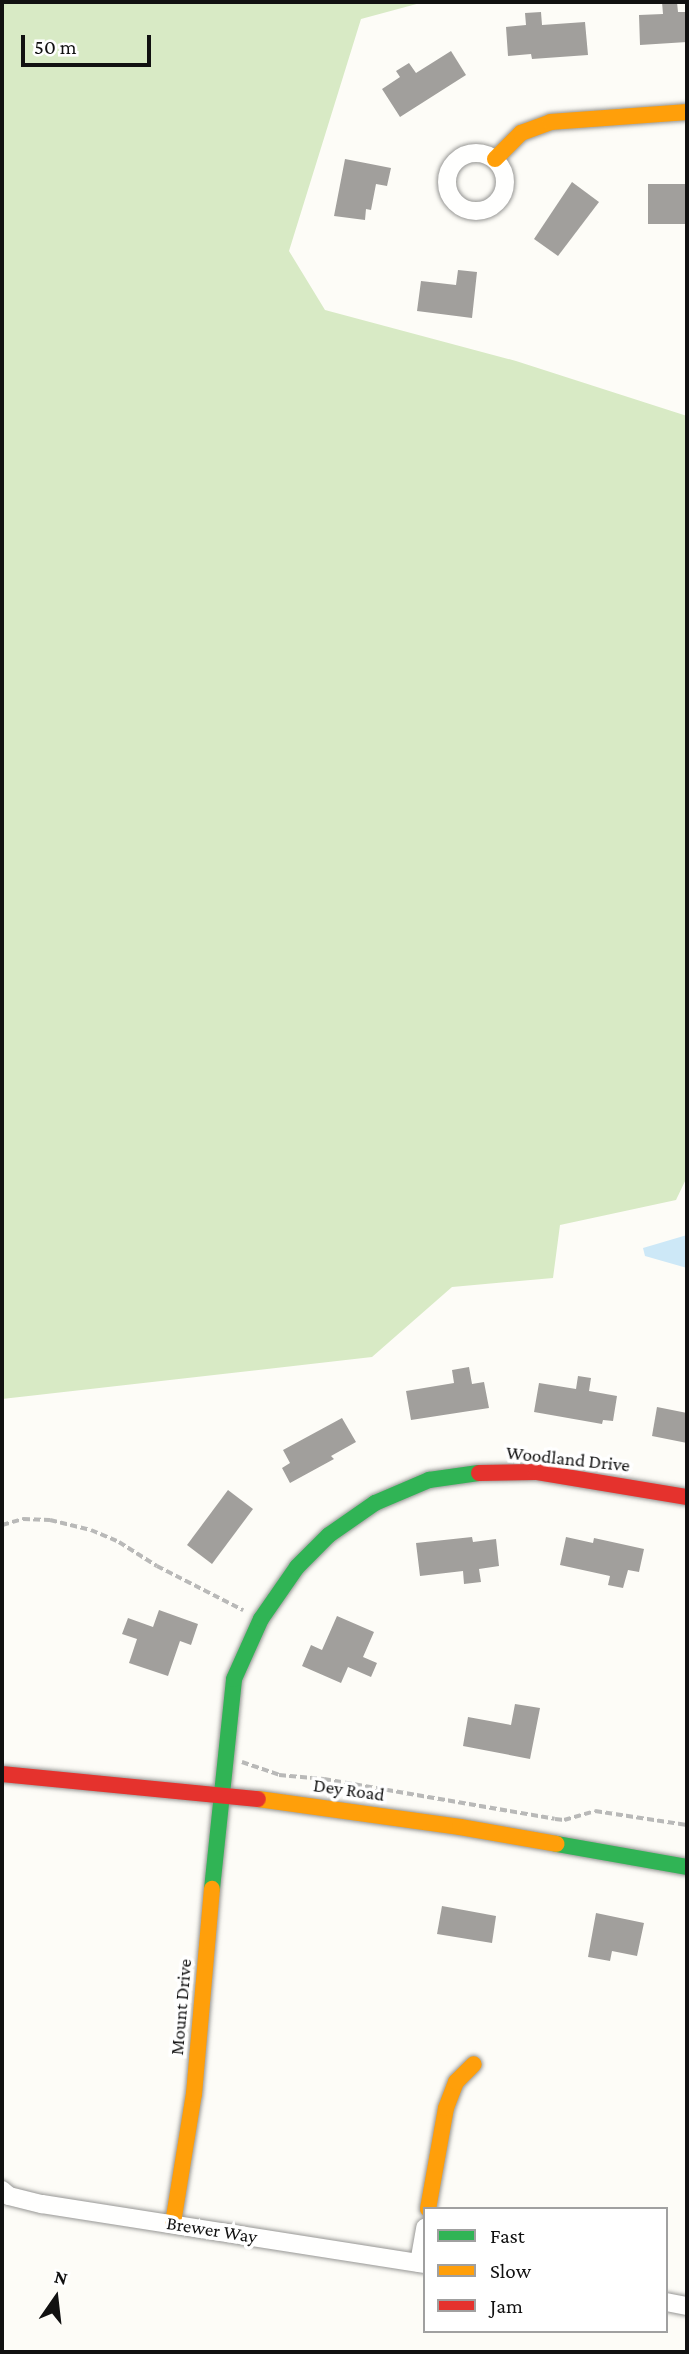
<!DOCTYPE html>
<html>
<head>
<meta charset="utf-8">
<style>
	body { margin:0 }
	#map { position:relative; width:689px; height:2354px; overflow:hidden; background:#fdfcf7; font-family:"Crimson Pro",serif }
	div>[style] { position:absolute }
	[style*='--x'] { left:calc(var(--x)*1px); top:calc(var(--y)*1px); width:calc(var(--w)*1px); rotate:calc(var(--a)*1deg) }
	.forest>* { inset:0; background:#d8eac5 }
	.water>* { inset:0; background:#cde8f7 }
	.building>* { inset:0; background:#a19f9c }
	.path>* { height:3.5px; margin-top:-1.75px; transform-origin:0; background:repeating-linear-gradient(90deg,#b9b9b8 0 7px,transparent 0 10.5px) }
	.roads { filter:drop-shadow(0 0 2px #979795) drop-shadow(0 0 2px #979795) }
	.street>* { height:18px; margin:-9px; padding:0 9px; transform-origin:9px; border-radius:9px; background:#fffffe }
	.street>.ring { margin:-9px; padding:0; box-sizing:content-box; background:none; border:18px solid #fffffe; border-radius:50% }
	.fast>* { height:16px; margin:-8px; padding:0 8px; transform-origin:8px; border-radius:8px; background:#30b455 }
	.slow>* { height:16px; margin:-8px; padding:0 8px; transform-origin:8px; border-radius:8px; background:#ff9f0a }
	.jam>* { height:16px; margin:-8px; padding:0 8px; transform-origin:8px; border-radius:8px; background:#e5322d }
	span { translate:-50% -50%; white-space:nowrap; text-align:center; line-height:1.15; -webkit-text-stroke:7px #fff; paint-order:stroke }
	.street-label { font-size:19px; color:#111 }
	.frame { position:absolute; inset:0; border:4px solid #111; pointer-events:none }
	.legend { position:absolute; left:423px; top:2207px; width:245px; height:126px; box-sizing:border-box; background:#fff; border:2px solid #a0a0a0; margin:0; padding:9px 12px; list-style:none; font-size:21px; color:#111 }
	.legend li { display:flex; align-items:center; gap:14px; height:35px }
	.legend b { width:35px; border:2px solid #a0a0a0 }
	.north { position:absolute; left:21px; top:2263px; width:70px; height:70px; -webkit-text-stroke:5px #fff; paint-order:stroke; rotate:14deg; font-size:19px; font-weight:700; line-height:28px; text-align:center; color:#111 }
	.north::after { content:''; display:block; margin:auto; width:24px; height:32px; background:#111; clip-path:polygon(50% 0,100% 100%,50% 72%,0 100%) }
	.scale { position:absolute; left:21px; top:35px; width:130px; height:32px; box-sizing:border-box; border:4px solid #111; border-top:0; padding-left:9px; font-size:21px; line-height:24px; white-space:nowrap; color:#111; -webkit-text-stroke:5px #fff; paint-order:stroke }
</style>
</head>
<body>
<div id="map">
	<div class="forest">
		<i style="clip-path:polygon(2px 2px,424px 2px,361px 19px,289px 251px,325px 310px,516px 361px,687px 416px,687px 1177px,676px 1200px,560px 1225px,553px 1278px,452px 1287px,372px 1357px,2px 1399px)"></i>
	</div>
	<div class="water">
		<i style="clip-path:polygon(687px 1235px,687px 1268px,645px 1256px,643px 1248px)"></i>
	</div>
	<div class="building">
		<i style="clip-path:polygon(662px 2px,677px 2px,678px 12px,687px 12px,687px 42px,640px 45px,639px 15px,663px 14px)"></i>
		<i style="clip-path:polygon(541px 12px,542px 25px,585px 22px,588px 55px,532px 59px,531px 54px,508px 56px,506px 27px,526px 25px,525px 13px)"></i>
		<i style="clip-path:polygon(451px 51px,466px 75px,400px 117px,382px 89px,400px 77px,396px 71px,409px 63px,416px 73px)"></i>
		<i style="clip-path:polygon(345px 159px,391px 168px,387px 186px,376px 184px,371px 210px,366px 209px,365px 220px,334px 216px)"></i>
		<i style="clip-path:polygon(572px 182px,599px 202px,558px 256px,534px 239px)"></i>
		<i style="clip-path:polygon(648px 184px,687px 184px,687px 224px,648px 224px)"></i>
		<i style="clip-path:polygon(458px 270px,477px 272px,472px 318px,417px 311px,421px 281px,456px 285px)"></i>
		<i style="clip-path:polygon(469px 1367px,472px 1384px,484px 1382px,489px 1408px,411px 1420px,406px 1391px,454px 1383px,452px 1370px)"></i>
		<i style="clip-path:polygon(578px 1376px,591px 1378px,589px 1391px,617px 1396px,613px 1421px,603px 1420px,602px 1424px,534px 1412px,539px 1383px,576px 1389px)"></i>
		<i style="clip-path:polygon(657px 1407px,687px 1413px,687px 1443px,652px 1436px)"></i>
		<i style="clip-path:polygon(342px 1418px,356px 1442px,331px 1456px,334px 1459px,290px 1483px,282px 1468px,290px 1463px,283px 1450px)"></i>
		<i style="clip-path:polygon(228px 1490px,253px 1509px,212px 1564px,187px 1545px)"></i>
		<i style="clip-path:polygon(472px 1537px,473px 1542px,496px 1539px,499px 1566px,479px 1569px,481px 1582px,464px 1584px,463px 1571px,420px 1576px,416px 1543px)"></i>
		<i style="clip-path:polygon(566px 1537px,593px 1543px,594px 1538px,644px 1549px,639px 1572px,628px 1570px,623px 1588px,608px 1585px,610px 1576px,560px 1565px)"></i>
		<i style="clip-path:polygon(159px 1610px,198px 1624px,191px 1645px,180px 1641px,168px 1676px,129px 1663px,137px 1639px,122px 1634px,128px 1618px,153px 1627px)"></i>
		<i style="clip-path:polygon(337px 1616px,374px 1632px,363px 1657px,377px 1663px,371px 1677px,348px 1667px,341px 1683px,302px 1666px,311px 1645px,322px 1650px)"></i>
		<i style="clip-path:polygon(515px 1704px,540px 1708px,530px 1759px,463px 1746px,468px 1717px,511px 1725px)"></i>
		<i style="clip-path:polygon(442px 1906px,496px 1916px,492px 1943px,437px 1934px)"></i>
		<i style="clip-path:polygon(596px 1913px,644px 1923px,637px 1956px,612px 1951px,610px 1961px,588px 1957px)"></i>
	</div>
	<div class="path">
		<i style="--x:2;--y:1525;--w:22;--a:-16"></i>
		<i style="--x:23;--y:1519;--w:27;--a:2"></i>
		<i style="--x:50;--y:1520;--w:42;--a:13.7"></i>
		<i style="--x:91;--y:1530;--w:30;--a:23"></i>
		<i style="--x:119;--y:1542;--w:45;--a:32.3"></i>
		<i style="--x:157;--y:1566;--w:97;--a:27.1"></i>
		<i style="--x:242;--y:1762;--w:39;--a:19"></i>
		<i style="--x:279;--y:1775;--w:45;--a:5.1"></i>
		<i style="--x:324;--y:1779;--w:234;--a:9.8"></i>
		<i style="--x:555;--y:1819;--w:9;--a:6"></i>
		<i style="--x:564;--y:1820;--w:32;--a:-16"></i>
		<i style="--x:595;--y:1811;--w:93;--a:8.7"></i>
	</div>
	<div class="roads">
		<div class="street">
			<i class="ring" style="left:447px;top:153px;width:40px;height:40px"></i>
			<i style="--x:2;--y:2190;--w:9;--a:41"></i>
			<i style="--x:9;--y:2196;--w:34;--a:14"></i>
			<i style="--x:42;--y:2204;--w:388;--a:8.9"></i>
			<i style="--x:419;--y:2263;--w:36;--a:-80"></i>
			<i style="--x:666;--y:2302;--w:21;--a:11"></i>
		</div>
		<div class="fast">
			<i style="--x:557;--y:1844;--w:132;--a:10"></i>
			<i style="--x:212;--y:1889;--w:211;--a:-84"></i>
			<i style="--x:234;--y:1679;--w:66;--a:-65.8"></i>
			<i style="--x:261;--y:1619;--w:63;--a:-55.3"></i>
			<i style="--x:297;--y:1567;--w:45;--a:-45"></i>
			<i style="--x:329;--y:1535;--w:56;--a:-34.8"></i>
			<i style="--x:375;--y:1503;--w:59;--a:-23.1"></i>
			<i style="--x:429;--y:1480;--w:50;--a:-8"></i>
		</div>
		<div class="slow">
			<i style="--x:495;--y:159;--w:37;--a:-45"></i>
			<i style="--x:521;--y:133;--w:32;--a:-20"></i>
			<i style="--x:551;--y:122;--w:136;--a:-4.2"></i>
			<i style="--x:258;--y:1799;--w:204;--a:7.9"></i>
			<i style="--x:460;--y:1827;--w:98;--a:9.9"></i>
			<i style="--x:428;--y:2209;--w:103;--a:-79.9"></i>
			<i style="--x:446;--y:2108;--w:28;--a:-69"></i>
			<i style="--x:456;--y:2082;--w:25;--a:-45"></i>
			<i style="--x:173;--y:2223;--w:131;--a:-80.8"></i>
			<i style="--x:194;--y:2094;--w:206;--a:-85"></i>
		</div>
		<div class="jam">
			<i style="--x:479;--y:1473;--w:57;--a:-1"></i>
			<i style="--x:536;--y:1472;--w:153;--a:9.4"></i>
			<i style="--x:2;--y:1774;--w:257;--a:5.6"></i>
		</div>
	</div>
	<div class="street-label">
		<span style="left:568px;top:1459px;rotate:6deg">Woodland Drive</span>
		<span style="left:349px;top:1790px;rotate:8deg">Dey Road</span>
		<span style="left:181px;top:2007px;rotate:-85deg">Mount Drive</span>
		<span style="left:212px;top:2230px;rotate:9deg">Brewer Way</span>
	</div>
	<div class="frame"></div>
	<ul class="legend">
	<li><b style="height:9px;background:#30b455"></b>Fast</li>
	<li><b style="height:9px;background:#ff9f0a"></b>Slow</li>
	<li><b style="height:9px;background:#e5322d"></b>Jam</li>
	</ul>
	<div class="north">N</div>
	<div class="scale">50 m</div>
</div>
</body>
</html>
